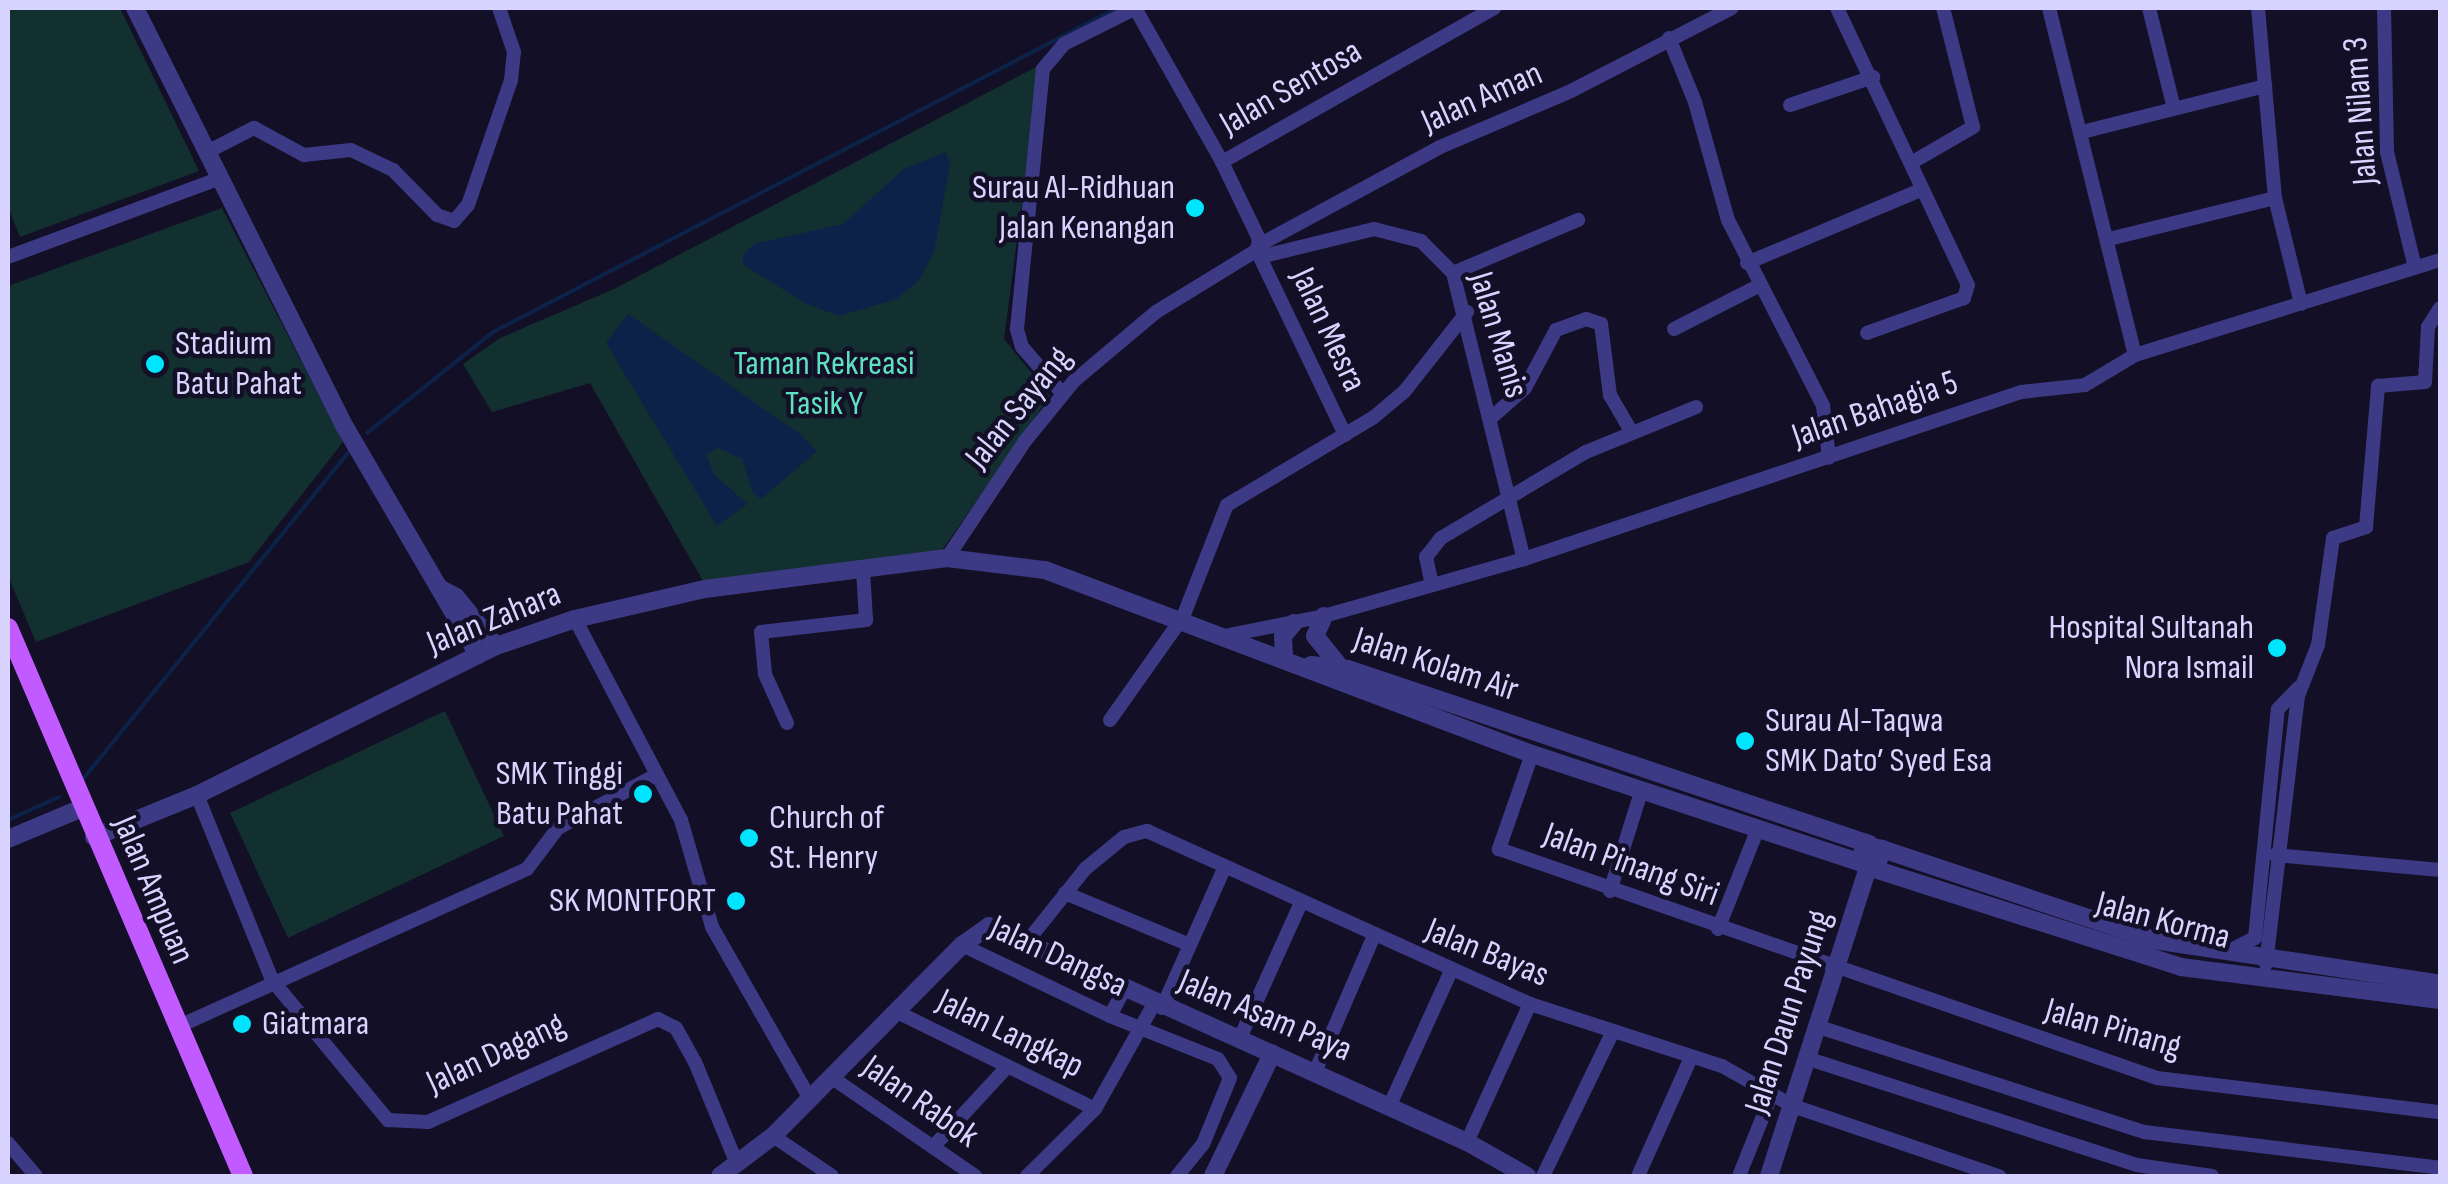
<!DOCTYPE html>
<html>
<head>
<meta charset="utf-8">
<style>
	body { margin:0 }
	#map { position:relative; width:2448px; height:1184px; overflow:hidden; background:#130f26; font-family:"Sofia Sans Condensed",sans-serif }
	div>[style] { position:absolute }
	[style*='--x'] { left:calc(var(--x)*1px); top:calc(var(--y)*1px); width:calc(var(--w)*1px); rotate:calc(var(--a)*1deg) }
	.green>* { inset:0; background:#12302f }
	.water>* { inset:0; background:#0c2248 }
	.stream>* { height:4px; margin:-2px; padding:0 2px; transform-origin:2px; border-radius:2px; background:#0c2248 }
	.minor>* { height:14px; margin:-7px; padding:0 7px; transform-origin:7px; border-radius:7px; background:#3d3a85 }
	.tertiary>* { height:18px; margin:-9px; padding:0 9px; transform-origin:9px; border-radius:9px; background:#3d3a85 }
	.primary>* { height:20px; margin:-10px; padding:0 10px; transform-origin:10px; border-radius:10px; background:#c25bff }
	.dots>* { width:28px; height:28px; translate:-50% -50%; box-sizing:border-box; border:5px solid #130f26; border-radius:50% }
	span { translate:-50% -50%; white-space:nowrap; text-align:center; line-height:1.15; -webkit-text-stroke:9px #130f26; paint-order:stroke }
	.street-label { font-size:35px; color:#d9d4ff }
	.poi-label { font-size:35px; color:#d9d4ff }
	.right { translate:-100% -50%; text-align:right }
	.left { translate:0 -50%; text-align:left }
	.park-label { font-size:35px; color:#5fe0c0 }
	.frame { position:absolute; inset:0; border:10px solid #d9d4ff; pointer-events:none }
</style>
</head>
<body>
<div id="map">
	<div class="green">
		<i style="clip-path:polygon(8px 8px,120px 8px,199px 171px,20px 237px,8px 207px)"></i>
		<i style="clip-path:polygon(1040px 65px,1004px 339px,1050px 396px,940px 553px,704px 583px,590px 383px,492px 412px,463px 364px,500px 338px,614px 289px)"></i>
		<i style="clip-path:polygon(222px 208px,343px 442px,249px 562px,36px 642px,8px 576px,8px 286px)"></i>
		<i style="clip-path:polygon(445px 711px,504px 836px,288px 938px,230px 813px)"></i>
	</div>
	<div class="water">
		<i style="clip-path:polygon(946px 152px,950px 165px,934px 252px,919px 280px,897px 299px,839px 316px,805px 303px,744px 265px,742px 256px,754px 244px,843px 224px,904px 169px)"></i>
		<i style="clip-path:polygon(628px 314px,800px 434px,817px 451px,761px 499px,753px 493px,742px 459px,718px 448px,706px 454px,714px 474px,747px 504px,717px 526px,606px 343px)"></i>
	</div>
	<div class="stream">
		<i style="--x:367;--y:433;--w:161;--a:-38.7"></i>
		<i style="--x:493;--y:332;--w:703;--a:-27.44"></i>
		<i style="--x:83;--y:779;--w:425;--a:-50.9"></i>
		<i style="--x:8;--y:820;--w:56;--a:-24.3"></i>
	</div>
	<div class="minor">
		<i style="--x:1135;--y:8;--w:177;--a:60.5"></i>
		<i style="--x:1222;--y:162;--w:85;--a:64.3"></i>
		<i style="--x:1259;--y:239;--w:10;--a:101"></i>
		<i style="--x:1837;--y:8;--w:306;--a:64.7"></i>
		<i style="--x:1968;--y:285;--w:14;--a:107"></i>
		<i style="--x:1964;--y:298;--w:103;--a:160.2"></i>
		<i style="--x:2049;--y:8;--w:357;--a:76.1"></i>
		<i style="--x:2149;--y:8;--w:103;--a:76"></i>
		<i style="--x:2258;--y:8;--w:191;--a:84.9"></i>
		<i style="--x:2275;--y:198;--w:109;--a:76.2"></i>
		<i style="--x:2384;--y:8;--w:144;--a:88.8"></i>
		<i style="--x:2387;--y:152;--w:119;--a:76.4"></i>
		<i style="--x:1669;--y:38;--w:69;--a:67.9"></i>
		<i style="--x:1695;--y:102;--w:123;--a:74.4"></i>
		<i style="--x:1728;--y:220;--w:209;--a:62.9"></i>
		<i style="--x:1823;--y:406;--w:52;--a:83.4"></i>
		<i style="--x:1790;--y:105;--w:88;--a:-18.6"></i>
		<i style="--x:2082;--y:132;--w:189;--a:-14.1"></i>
		<i style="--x:207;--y:152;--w:53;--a:-27.1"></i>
		<i style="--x:254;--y:128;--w:57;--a:28.4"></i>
		<i style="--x:304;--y:155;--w:47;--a:-6.1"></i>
		<i style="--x:351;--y:150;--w:47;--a:25.5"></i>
		<i style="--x:393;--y:170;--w:63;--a:45.6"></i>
		<i style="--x:437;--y:215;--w:18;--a:19"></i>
		<i style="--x:454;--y:221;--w:21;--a:-49"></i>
		<i style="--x:468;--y:205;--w:132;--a:-71"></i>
		<i style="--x:511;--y:80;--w:28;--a:-84"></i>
		<i style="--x:514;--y:52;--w:46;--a:-108.8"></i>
		<i style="--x:1222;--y:162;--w:313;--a:-29.5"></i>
		<i style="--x:1911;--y:163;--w:72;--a:-30.1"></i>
		<i style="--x:1973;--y:127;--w:123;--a:-104.1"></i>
		<i style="--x:2109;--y:239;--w:171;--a:-13.9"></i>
		<i style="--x:1259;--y:245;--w:206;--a:-28.4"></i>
		<i style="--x:1440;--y:147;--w:142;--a:-23.1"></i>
		<i style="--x:1571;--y:91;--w:181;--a:-27.3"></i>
		<i style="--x:1257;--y:251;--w:204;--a:64.4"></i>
		<i style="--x:8;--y:257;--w:226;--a:-20.4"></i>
		<i style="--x:1260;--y:257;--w:117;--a:-13.8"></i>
		<i style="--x:1374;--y:229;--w:49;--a:14.3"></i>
		<i style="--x:1421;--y:241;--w:45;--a:45"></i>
		<i style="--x:1453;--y:273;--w:295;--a:76.1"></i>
		<i style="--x:1747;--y:263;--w:189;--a:-22.8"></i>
		<i style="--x:1453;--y:273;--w:136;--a:-23"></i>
		<i style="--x:1674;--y:329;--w:94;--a:-27.1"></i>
		<i style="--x:1062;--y:393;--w:61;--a:-131"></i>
		<i style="--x:1022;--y:347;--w:19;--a:-106"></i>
		<i style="--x:1017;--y:329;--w:261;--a:-84.3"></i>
		<i style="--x:1043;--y:69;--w:33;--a:-50"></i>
		<i style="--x:1064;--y:44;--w:80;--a:-26.6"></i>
		<i style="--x:1492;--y:417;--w:44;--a:-41.3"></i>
		<i style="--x:1525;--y:388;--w:66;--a:-61.9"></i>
		<i style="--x:1556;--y:330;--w:32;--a:-20"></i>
		<i style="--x:1586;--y:319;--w:16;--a:18"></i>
		<i style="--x:1601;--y:324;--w:72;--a:82.8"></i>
		<i style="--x:1610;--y:395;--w:44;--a:59.9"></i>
		<i style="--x:947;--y:558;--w:141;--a:-56.3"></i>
		<i style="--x:1025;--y:441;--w:77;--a:-50.8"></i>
		<i style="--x:1074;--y:381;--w:107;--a:-40.1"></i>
		<i style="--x:1156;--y:312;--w:119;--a:-31.5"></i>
		<i style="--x:1432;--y:585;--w:29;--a:-102"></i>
		<i style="--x:1426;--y:557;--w:24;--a:-52"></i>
		<i style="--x:1441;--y:538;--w:169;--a:-30.7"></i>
		<i style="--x:1586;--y:452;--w:119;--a:-22.2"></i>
		<i style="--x:575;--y:619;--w:227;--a:62.2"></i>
		<i style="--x:681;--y:820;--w:111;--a:73.8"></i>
		<i style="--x:712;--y:927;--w:198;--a:60.3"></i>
		<i style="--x:1229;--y:635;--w:97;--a:-11.3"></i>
		<i style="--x:1324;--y:616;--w:208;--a:-15.9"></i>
		<i style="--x:1524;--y:559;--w:524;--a:-18.57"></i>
		<i style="--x:2021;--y:392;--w:64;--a:-6.2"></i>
		<i style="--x:2085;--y:385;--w:58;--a:-31"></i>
		<i style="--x:2135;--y:355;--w:319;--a:-17.3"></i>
		<i style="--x:1110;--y:720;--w:126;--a:-54.7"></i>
		<i style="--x:1183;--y:617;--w:120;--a:-68.6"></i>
		<i style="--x:1227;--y:505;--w:171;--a:-30.9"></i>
		<i style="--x:1374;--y:417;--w:39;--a:-40"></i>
		<i style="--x:1404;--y:392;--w:102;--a:-51.8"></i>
		<i style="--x:787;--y:723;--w:54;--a:-114.2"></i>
		<i style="--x:765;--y:674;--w:42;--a:-95.4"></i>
		<i style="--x:761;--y:632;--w:106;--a:-6.5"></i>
		<i style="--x:866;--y:620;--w:50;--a:-93.4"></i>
		<i style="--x:1532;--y:754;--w:101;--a:109.2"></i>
		<i style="--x:1499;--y:849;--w:697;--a:19.19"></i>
		<i style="--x:2157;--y:1078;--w:285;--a:6.9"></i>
		<i style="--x:197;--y:795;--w:200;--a:67.9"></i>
		<i style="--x:272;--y:980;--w:182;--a:50.4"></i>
		<i style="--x:388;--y:1120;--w:40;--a:2.9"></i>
		<i style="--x:428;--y:1122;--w:252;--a:-24.1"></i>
		<i style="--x:658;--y:1019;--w:20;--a:27"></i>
		<i style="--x:676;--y:1028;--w:39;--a:61"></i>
		<i style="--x:695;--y:1062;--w:110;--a:67.6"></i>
		<i style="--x:2275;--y:855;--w:166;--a:5.2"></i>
		<i style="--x:1610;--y:891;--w:104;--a:-72.6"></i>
		<i style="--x:1065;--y:893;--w:135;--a:22.6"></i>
		<i style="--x:1718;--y:929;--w:105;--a:-68.3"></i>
		<i style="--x:1026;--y:943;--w:95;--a:-51.4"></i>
		<i style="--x:1085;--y:869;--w:50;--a:-39.4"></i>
		<i style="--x:1124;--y:837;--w:24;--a:-15"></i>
		<i style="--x:1147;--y:831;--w:420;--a:24.3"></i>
		<i style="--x:1530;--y:1004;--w:202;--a:17.9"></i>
		<i style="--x:1722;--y:1066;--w:81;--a:29.4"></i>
		<i style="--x:1793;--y:1106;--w:218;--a:18.8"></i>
		<i style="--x:962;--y:945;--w:164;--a:25.6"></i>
		<i style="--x:1110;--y:1016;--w:116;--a:21.7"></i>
		<i style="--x:1218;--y:1059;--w:22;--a:58"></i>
		<i style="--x:1230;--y:1078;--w:71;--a:112.2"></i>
		<i style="--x:1203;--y:1144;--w:41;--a:129.1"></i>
		<i style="--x:2231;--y:950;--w:27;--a:-27"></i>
		<i style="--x:2255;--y:938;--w:230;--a:-84.3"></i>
		<i style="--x:2278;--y:709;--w:30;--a:-46"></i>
		<i style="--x:2266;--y:964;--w:270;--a:-83.2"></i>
		<i style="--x:2298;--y:696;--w:55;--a:-68.6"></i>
		<i style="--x:2318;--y:645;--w:108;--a:-82"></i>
		<i style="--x:2333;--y:538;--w:35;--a:-18"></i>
		<i style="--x:2366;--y:527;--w:142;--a:-85.1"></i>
		<i style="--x:2378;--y:386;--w:47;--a:-4.9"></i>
		<i style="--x:2425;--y:382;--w:55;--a:-86.9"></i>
		<i style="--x:2428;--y:327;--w:22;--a:-58"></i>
		<i style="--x:1162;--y:1008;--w:152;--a:-66"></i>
		<i style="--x:899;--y:1013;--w:218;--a:26.1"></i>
		<i style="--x:1110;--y:1016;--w:30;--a:-62"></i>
		<i style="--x:177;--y:1027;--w:384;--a:-24.3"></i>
		<i style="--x:527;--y:869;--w:51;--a:-52.9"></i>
		<i style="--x:558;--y:828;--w:111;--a:-28.4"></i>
		<i style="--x:1819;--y:1027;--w:342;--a:17.9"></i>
		<i style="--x:2144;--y:1132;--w:298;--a:6.9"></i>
		<i style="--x:1239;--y:1040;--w:148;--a:-65.7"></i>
		<i style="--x:1809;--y:1059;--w:345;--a:17.9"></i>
		<i style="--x:2137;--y:1165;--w:76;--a:8.3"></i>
		<i style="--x:1315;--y:1072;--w:146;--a:-66.6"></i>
		<i style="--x:831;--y:1077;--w:175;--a:34.5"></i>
		<i style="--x:1389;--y:1107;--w:149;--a:-65.5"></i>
		<i style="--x:773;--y:1136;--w:71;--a:34.1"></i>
		<i style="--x:1467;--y:1142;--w:152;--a:-65.5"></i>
		<i style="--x:8;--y:1143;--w:43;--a:49.7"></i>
		<i style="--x:933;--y:1147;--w:110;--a:-47.2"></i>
		<i style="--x:1027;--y:1176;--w:95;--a:-44.6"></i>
		<i style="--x:1095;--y:1109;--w:120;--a:-60.7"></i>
		<i style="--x:1543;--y:1176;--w:159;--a:-64.2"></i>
		<i style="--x:1638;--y:1176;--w:127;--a:-65.9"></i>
		<i style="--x:1739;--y:1176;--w:88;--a:-68.1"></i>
	</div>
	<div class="tertiary">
		<i style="--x:135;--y:8;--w:469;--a:63.4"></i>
		<i style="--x:345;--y:427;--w:264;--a:59.7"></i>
		<i style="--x:441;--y:589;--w:17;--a:28"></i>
		<i style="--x:456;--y:597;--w:63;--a:50.8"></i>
		<i style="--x:1324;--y:616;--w:22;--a:114"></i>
		<i style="--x:1315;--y:636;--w:35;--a:51"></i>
		<i style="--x:1284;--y:656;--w:20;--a:-93"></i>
		<i style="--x:1283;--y:636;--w:17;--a:-50"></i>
		<i style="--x:1311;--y:665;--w:37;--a:6"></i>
		<i style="--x:1348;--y:669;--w:550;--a:18.57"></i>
		<i style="--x:94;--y:837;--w:111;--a:-22.2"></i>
		<i style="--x:197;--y:795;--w:334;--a:-26.5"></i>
		<i style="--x:496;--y:646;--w:83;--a:-18.9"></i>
		<i style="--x:575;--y:619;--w:133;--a:-13"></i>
		<i style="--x:705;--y:589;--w:244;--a:-7.3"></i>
		<i style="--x:947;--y:558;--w:99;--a:7"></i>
		<i style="--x:1045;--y:570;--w:521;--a:20.7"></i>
		<i style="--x:1532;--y:754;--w:348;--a:18.3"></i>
		<i style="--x:8;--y:839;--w:80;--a:-22.7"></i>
		<i style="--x:1882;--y:849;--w:287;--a:18.5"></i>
		<i style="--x:2154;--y:940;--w:289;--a:8.7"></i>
		<i style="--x:1877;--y:866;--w:18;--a:-74"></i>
		<i style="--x:1882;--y:849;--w:17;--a:-167"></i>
		<i style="--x:1865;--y:845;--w:15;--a:110"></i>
		<i style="--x:1860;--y:859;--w:11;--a:45"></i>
		<i style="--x:1868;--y:867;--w:329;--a:17.7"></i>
		<i style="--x:2181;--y:967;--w:261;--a:7.3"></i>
		<i style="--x:720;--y:1176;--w:66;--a:-37"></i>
		<i style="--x:773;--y:1136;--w:269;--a:-45.3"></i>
		<i style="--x:962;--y:945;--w:33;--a:-35"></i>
		<i style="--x:989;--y:926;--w:525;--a:24.32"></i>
		<i style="--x:1467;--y:1142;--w:69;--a:29.5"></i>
		<i style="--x:1213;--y:1176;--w:136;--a:-64.2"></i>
		<i style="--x:1769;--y:1176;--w:324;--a:-72.2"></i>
	</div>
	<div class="primary">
		<i style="--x:8;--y:628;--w:596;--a:66.79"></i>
	</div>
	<div class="dots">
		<i style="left:1195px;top:208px;background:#00e5ff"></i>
		<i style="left:155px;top:364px;background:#00e5ff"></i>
		<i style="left:2277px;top:648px;background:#00e5ff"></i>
		<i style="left:1745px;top:741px;background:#00e5ff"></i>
		<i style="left:643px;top:794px;background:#00e5ff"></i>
		<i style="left:749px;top:838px;background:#00e5ff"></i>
		<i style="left:736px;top:901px;background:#00e5ff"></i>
		<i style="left:242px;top:1024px;background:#00e5ff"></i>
	</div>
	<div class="street-label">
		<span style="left:1291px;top:88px;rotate:-30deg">Jalan Sentosa</span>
		<span style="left:1482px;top:98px;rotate:-24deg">Jalan Aman</span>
		<span style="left:2361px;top:111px;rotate:-94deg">Jalan Nilam 3</span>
		<span style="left:1328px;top:330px;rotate:65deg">Jalan Mesra</span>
		<span style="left:1498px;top:335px;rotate:73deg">Jalan Manis</span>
		<span style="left:1019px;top:408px;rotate:-51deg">Jalan Sayang</span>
		<span style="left:1875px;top:410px;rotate:-19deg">Jalan Bahagia 5</span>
		<span style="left:494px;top:619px;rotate:-22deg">Jalan Zahara</span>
		<span style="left:1436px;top:665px;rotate:18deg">Jalan Kolam Air</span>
		<span style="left:1631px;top:865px;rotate:20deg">Jalan Pinang Siri</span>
		<span style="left:153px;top:890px;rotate:67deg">Jalan Ampuan</span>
		<span style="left:2163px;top:921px;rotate:15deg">Jalan Korma</span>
		<span style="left:1487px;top:953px;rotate:22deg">Jalan Bayas</span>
		<span style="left:1058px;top:957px;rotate:25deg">Jalan Dangsa</span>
		<span style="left:1789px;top:1012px;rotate:-72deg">Jalan Daun Payung</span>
		<span style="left:1265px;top:1016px;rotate:23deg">Jalan Asam Paya</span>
		<span style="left:2113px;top:1029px;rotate:16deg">Jalan Pinang</span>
		<span style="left:1010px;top:1034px;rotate:26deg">Jalan Langkap</span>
		<span style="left:496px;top:1054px;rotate:-25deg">Jalan Dagang</span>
		<span style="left:920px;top:1102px;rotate:35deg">Jalan Rabok</span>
	</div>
	<div class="poi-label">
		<span class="right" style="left:1175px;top:208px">Surau Al-Ridhuan<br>Jalan Kenangan</span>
		<span class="left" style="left:175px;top:364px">Stadium<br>Batu Pahat</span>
		<span class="right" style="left:2254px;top:648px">Hospital Sultanah<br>Nora Ismail</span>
		<span class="left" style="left:1765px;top:741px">Surau Al-Taqwa<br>SMK Dato’ Syed Esa</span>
		<span class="right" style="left:623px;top:794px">SMK Tinggi<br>Batu Pahat</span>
		<span class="left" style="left:769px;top:838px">Church of<br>St. Henry</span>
		<span class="right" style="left:716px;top:901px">SK MONTFORT</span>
		<span class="left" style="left:262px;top:1024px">Giatmara</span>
	</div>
	<div class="park-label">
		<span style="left:824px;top:384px">Taman Rekreasi<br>Tasik Y</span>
	</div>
	<div class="frame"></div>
</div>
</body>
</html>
